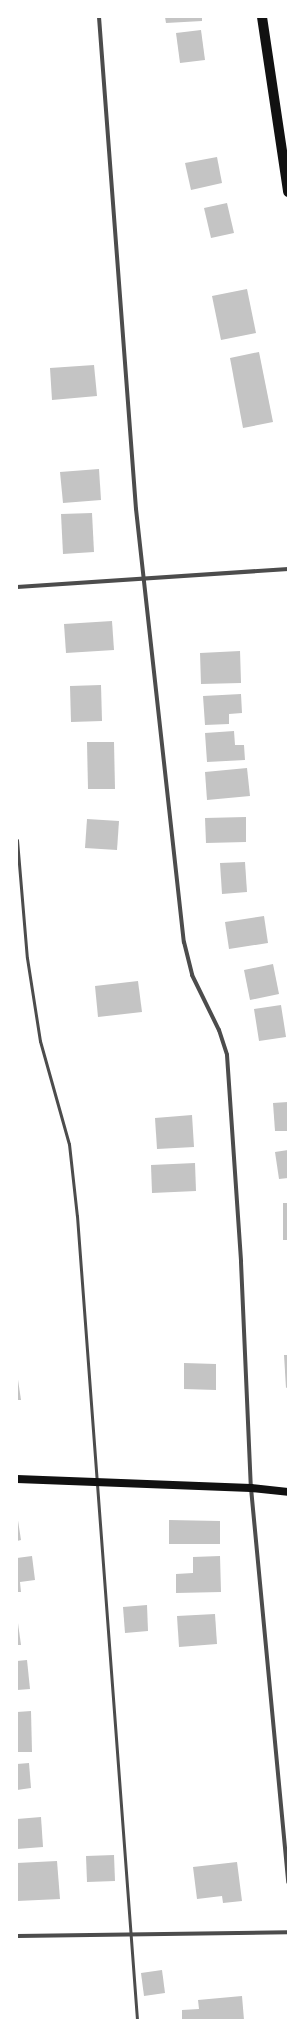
<!DOCTYPE html>
<html>
<head>
<meta charset="utf-8">
<style>
	body { margin:0 }
	#map { position:relative; width:305px; height:2037px; overflow:hidden; background:#fff; font-family:Rubik,sans-serif }
	div>[style] { position:absolute }
	[style*='--x'] { left:calc(var(--x)*1px); top:calc(var(--y)*1px); width:calc(var(--w)*1px); rotate:calc(var(--a)*1deg) }
	.building>* { inset:0; background:#c4c4c4 }
	.service>* { height:3px; margin:-1.5px; padding:0 1.5px; transform-origin:1.5px; border-radius:1.5px; background:#4c4c4c }
	.minor>* { height:4px; margin:-2px; padding:0 2px; transform-origin:2px; border-radius:2px; background:#4c4c4c }
	.secondary>* { height:8px; margin:-4px; padding:0 4px; transform-origin:4px; border-radius:4px; background:#111 }
	.primary>* { height:10px; margin:-5px; padding:0 5px; transform-origin:5px; border-radius:5px; background:#111 }
	span { translate:-50% -50%; white-space:nowrap; text-align:center; line-height:1.15; -webkit-text-stroke:3px #fff; paint-order:stroke }
	.frame { position:absolute; inset:0; border:18px solid #fff; pointer-events:none }
</style>
</head>
<body>
<div id="map">
	<div class="building">
		<i style="clip-path:polygon(165px 17px,202px 17px,202px 21px,166px 23px)"></i>
		<i style="clip-path:polygon(201px 30px,205px 60px,180px 63px,176px 33px)"></i>
		<i style="clip-path:polygon(217px 157px,222px 183px,191px 190px,185px 163px)"></i>
		<i style="clip-path:polygon(227px 203px,234px 233px,211px 238px,204px 208px)"></i>
		<i style="clip-path:polygon(247px 289px,256px 333px,221px 340px,212px 296px)"></i>
		<i style="clip-path:polygon(259px 352px,273px 422px,243px 428px,230px 358px)"></i>
		<i style="clip-path:polygon(94px 365px,97px 396px,52px 400px,50px 368px)"></i>
		<i style="clip-path:polygon(99px 469px,101px 500px,63px 503px,60px 472px)"></i>
		<i style="clip-path:polygon(92px 513px,94px 552px,63px 554px,61px 514px)"></i>
		<i style="clip-path:polygon(112px 621px,114px 650px,66px 653px,64px 624px)"></i>
		<i style="clip-path:polygon(240px 651px,241px 683px,201px 684px,200px 653px)"></i>
		<i style="clip-path:polygon(101px 685px,102px 721px,71px 722px,70px 686px)"></i>
		<i style="clip-path:polygon(241px 694px,242px 713px,229px 714px,229px 724px,205px 725px,203px 696px)"></i>
		<i style="clip-path:polygon(234px 731px,235px 745px,244px 745px,245px 760px,207px 762px,205px 733px)"></i>
		<i style="clip-path:polygon(87px 742px,114px 742px,115px 789px,88px 789px)"></i>
		<i style="clip-path:polygon(247px 768px,250px 796px,207px 800px,205px 772px)"></i>
		<i style="clip-path:polygon(246px 817px,246px 842px,206px 843px,205px 818px)"></i>
		<i style="clip-path:polygon(87px 819px,119px 821px,117px 850px,85px 848px)"></i>
		<i style="clip-path:polygon(245px 862px,247px 892px,222px 894px,220px 863px)"></i>
		<i style="clip-path:polygon(264px 916px,268px 943px,229px 949px,225px 922px)"></i>
		<i style="clip-path:polygon(273px 964px,279px 994px,250px 1000px,244px 970px)"></i>
		<i style="clip-path:polygon(138px 981px,142px 1012px,98px 1017px,95px 986px)"></i>
		<i style="clip-path:polygon(281px 1005px,286px 1037px,259px 1041px,254px 1009px)"></i>
		<i style="clip-path:polygon(288px 1102px,288px 1131px,275px 1131px,273px 1103px)"></i>
		<i style="clip-path:polygon(192px 1115px,194px 1147px,157px 1149px,155px 1118px)"></i>
		<i style="clip-path:polygon(288px 1150px,288px 1178px,279px 1179px,275px 1152px)"></i>
		<i style="clip-path:polygon(195px 1163px,196px 1191px,152px 1193px,151px 1165px)"></i>
		<i style="clip-path:polygon(283px 1203px,288px 1203px,288px 1240px,283px 1240px)"></i>
		<i style="clip-path:polygon(284px 1355px,288px 1355px,288px 1387px,286px 1388px)"></i>
		<i style="clip-path:polygon(184px 1363px,216px 1364px,216px 1390px,184px 1389px)"></i>
		<i style="clip-path:polygon(17px 1373px,21px 1400px,17px 1400px)"></i>
		<i style="clip-path:polygon(17px 1514px,21px 1540px,17px 1541px)"></i>
		<i style="clip-path:polygon(169px 1520px,220px 1521px,220px 1544px,169px 1544px)"></i>
		<i style="clip-path:polygon(32px 1556px,35px 1580px,20px 1582px,21px 1592px,17px 1592px,17px 1558px)"></i>
		<i style="clip-path:polygon(220px 1556px,221px 1592px,176px 1593px,176px 1574px,193px 1573px,193px 1557px)"></i>
		<i style="clip-path:polygon(147px 1605px,148px 1631px,125px 1633px,123px 1607px)"></i>
		<i style="clip-path:polygon(215px 1614px,217px 1644px,179px 1647px,177px 1616px)"></i>
		<i style="clip-path:polygon(17px 1616px,21px 1645px,17px 1645px)"></i>
		<i style="clip-path:polygon(27px 1660px,30px 1689px,17px 1690px,17px 1661px)"></i>
		<i style="clip-path:polygon(31px 1711px,32px 1752px,17px 1752px,17px 1712px)"></i>
		<i style="clip-path:polygon(29px 1763px,31px 1788px,17px 1790px,17px 1764px)"></i>
		<i style="clip-path:polygon(41px 1817px,43px 1847px,17px 1849px,17px 1819px)"></i>
		<i style="clip-path:polygon(114px 1855px,115px 1881px,87px 1882px,86px 1856px)"></i>
		<i style="clip-path:polygon(57px 1861px,60px 1899px,17px 1901px,17px 1863px)"></i>
		<i style="clip-path:polygon(237px 1862px,242px 1901px,223px 1903px,222px 1896px,197px 1899px,193px 1867px)"></i>
		<i style="clip-path:polygon(162px 1970px,165px 1993px,144px 1996px,141px 1973px)"></i>
		<i style="clip-path:polygon(242px 1996px,244px 2020px,182px 2020px,182px 2010px,199px 2009px,198px 2000px)"></i>
	</div>
	<div class="service">
		<i style="--x:17;--y:840;--w:118;--a:85.2"></i>
		<i style="--x:27;--y:958;--w:84;--a:81.1"></i>
		<i style="--x:40;--y:1041;--w:107;--a:74.3"></i>
		<i style="--x:69;--y:1144;--w:72;--a:83.7"></i>
		<i style="--x:77;--y:1216;--w:806;--a:85.73"></i>
	</div>
	<div class="minor">
		<i style="--x:99;--y:17;--w:493;--a:85.7"></i>
		<i style="--x:136;--y:509;--w:436;--a:83.7"></i>
		<i style="--x:184;--y:942;--w:34;--a:76"></i>
		<i style="--x:192;--y:975;--w:61;--a:63.9"></i>
		<i style="--x:219;--y:1030;--w:26;--a:72"></i>
		<i style="--x:227;--y:1055;--w:207;--a:86.1"></i>
		<i style="--x:241;--y:1262;--w:226;--a:87.5"></i>
		<i style="--x:251;--y:1488;--w:396;--a:84.6"></i>
		<i style="--x:17;--y:587;--w:272;--a:-3.8"></i>
		<i style="--x:17;--y:1936;--w:271;--a:-0.8"></i>
	</div>
	<div class="secondary">
		<i style="--x:17;--y:1479;--w:234;--a:2.2"></i>
		<i style="--x:251;--y:1488;--w:37;--a:6"></i>
	</div>
	<div class="primary">
		<i style="--x:262;--y:17;--w:177;--a:81.5"></i>
	</div>
	<div class="frame"></div>
</div>
</body>
</html>
